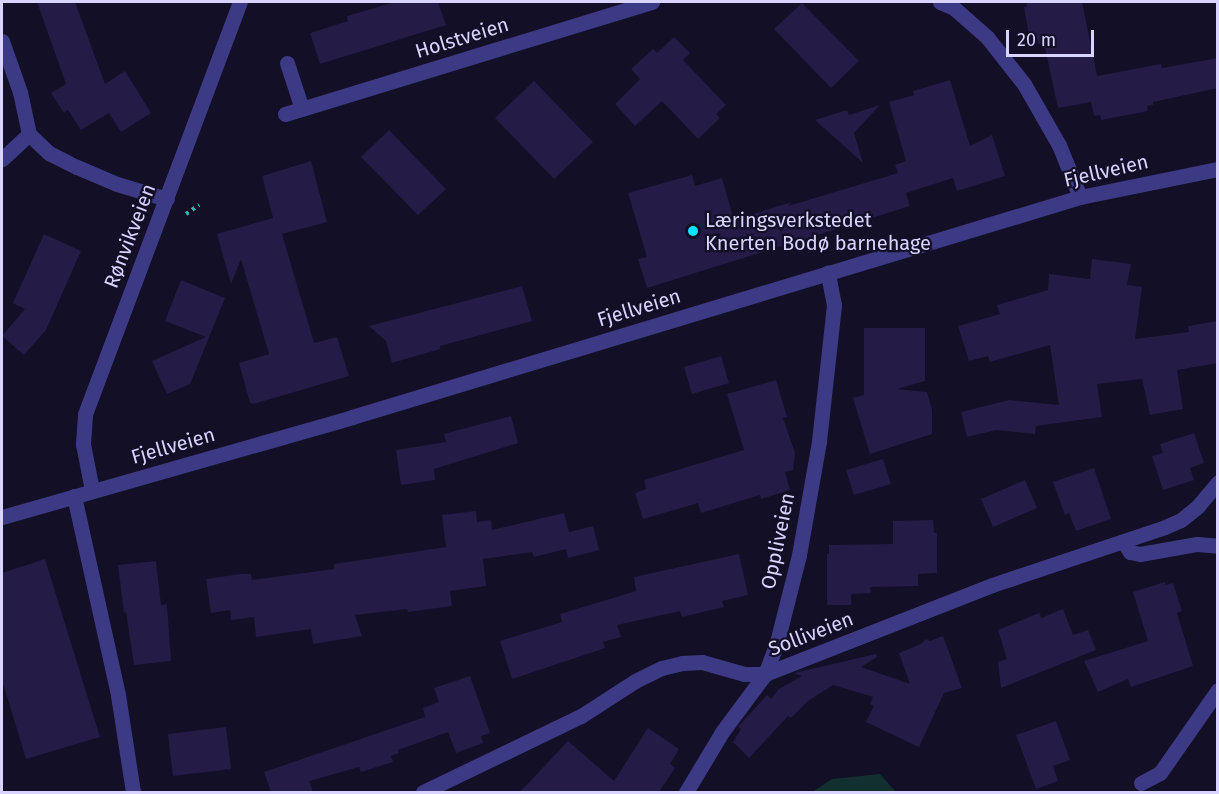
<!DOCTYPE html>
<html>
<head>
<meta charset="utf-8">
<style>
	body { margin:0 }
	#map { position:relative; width:1219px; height:794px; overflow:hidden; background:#130f26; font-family:"Fira Sans",sans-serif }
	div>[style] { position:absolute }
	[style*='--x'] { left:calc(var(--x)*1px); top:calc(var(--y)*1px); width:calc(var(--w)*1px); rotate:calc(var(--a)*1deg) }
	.green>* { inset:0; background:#12302f }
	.building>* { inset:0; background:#241b47 }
	.path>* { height:4px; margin-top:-2px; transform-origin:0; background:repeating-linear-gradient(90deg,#2fb8b0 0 3px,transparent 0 7.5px) }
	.service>* { height:15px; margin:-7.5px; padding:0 7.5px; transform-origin:7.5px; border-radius:7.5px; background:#3d3a85 }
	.minor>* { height:15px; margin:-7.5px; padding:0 7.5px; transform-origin:7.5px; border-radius:7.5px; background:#3d3a85 }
	.dots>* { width:16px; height:16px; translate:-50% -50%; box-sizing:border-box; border:3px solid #130f26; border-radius:50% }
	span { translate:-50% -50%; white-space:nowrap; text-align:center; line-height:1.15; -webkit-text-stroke:4.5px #130f26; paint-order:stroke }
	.street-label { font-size:20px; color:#d9d4ff }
	.poi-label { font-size:20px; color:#d9d4ff }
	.left { translate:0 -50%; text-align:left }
	.frame { position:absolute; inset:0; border:3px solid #d9d4ff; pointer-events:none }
	.scale { position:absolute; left:1006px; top:30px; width:88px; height:27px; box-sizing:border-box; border:3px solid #d9d4ff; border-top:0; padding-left:8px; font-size:18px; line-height:21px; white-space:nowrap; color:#d9d4ff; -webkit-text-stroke:4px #130f26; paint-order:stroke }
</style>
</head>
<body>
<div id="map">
	<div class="green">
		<i style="clip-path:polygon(880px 774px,896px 792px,812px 792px,832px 779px)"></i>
	</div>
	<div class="building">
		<i style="clip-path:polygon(37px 2px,75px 2px,105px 84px,125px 71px,151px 113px,121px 132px,109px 113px,81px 130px,68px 110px,64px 113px,51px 93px,66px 84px)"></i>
		<i style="clip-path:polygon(395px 2px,438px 2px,446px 25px,320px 64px,310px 33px,348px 21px,347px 16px)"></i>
		<i style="clip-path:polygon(1026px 2px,1082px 2px,1097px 76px,1161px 64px,1162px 68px,1218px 58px,1218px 88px,1153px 102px,1153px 105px,1147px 106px,1148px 111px,1101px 120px,1100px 115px,1094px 116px,1091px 102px,1058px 108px,1044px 43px,1038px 44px,1036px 33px,1029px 35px,1024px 7px,1027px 7px)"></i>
		<i style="clip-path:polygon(802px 3px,859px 61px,831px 88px,774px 29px)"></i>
		<i style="clip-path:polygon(674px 37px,690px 53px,683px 60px,726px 105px,716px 114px,720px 118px,698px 139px,662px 101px,635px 126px,615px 104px,640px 79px,631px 69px,653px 49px,657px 53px)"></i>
		<i style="clip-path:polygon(950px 80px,970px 146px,992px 135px,1005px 176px,957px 191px,953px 178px,906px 193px,910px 206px,647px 288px,638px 259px,647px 257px,628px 193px,692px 175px,695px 186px,722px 178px,734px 220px,792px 202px,788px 206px,898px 173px,895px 165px,906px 161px,889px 102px,914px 95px,913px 91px)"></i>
		<i style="clip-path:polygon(534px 81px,593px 142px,554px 179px,495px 118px)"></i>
		<i style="clip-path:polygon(880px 105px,854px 133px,863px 163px,815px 120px,847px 110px,849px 115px)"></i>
		<i style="clip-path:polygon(389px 130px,446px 189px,418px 215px,361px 157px)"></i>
		<i style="clip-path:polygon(311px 161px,327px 222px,282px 234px,314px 343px,337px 337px,349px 376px,253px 404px,250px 403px,239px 363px,269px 354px,241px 259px,231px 284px,217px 234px,273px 218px,262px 176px)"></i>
		<i style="clip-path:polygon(44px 234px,81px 251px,46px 330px,24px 355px,2px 336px,25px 309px,13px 303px)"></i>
		<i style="clip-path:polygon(1092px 259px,1131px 264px,1127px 285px,1142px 287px,1135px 339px,1189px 332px,1188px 326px,1218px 321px,1218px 363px,1177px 370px,1183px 409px,1150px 415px,1142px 379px,1097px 384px,1102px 417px,1036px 426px,1035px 434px,996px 430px,967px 437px,961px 412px,1009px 400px,1059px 405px,1050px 345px,990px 362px,988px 356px,969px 361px,958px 326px,1000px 314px,997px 305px,1048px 290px,1049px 274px,1090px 279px)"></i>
		<i style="clip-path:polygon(181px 280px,225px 298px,190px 384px,167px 394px,152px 361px,206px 337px,165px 321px)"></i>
		<i style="clip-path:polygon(522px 286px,532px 321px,440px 346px,440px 349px,392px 363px,386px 341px,369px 326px)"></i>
		<i style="clip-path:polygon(864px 328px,925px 328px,925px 381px,897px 389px,927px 392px,932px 410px,932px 434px,870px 454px,853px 398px,864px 395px)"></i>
		<i style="clip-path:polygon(721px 356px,729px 383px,692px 394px,684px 367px)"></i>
		<i style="clip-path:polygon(776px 380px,787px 417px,783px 418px,795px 453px,793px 470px,785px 472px,790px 490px,761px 499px,760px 495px,701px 513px,698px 503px,643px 519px,635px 493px,646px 489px,644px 480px,744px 450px,727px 394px)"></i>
		<i style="clip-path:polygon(511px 416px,518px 443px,434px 469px,435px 480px,401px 485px,396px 450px,446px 442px,444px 434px)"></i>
		<i style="clip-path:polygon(1194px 433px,1204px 463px,1190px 468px,1194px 480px,1163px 490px,1152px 456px,1163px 453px,1160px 444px)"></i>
		<i style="clip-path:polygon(883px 459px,891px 484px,854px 495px,846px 470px)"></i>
		<i style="clip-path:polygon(1094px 468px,1111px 519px,1076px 531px,1069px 513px,1065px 515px,1053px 482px)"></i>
		<i style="clip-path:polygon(1025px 480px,1037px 508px,993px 527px,981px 499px)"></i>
		<i style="clip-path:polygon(476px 511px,477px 522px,491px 520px,492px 530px,564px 513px,569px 532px,593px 526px,599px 550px,568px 558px,566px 549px,534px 557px,532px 552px,483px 559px,486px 586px,450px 591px,452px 606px,408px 612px,407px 609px,355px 615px,362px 636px,313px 644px,311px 629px,256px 637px,254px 617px,231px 620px,230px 610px,211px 613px,206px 579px,241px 574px,251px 574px,252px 580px,334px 569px,334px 564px,446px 547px,442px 515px)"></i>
		<i style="clip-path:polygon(933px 520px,934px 533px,937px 533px,937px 573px,918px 574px,918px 586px,870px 587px,871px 593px,851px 594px,851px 605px,827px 605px,827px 554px,829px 554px,829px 545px,893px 544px,893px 521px)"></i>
		<i style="clip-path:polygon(739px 554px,748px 595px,722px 601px,724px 607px,682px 617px,680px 611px,617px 625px,621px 637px,603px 642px,605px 648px,512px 679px,500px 641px,562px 622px,560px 614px,636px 591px,634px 577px)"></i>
		<i style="clip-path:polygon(45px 559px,100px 737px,26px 759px,2px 680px,2px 573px)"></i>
		<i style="clip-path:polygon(156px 561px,161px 605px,167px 604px,171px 661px,134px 665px,126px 612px,124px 613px,118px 565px)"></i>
		<i style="clip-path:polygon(1165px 582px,1165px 585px,1173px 583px,1182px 611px,1177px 613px,1193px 666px,1131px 687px,1128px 679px,1098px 692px,1084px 661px,1148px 641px,1133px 592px)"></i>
		<i style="clip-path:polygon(1063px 609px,1073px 635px,1088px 630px,1096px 650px,1001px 688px,998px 662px,1007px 659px,998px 630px,1039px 613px,1041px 618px)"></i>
		<i style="clip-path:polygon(943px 636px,962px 688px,944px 693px,919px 747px,866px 722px,874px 706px,870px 704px,873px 697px,833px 685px,808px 701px,791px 718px,788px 716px,749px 758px,733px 742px,741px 729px,738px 727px,767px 695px,771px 699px,779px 689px,802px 676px,794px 673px,876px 654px,877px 657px,861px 667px,910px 684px,899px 653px,921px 644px,926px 639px,930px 641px)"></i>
		<i style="clip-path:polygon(470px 676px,490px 733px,481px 736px,483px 743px,456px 753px,448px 732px,398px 750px,399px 753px,391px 756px,393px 762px,361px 772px,359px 767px,309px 781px,313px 792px,271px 792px,264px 772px,425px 717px,423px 708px,439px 702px,434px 688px)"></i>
		<i style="clip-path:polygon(1056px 721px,1070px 760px,1053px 766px,1058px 781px,1036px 789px,1016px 735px)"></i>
		<i style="clip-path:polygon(226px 727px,231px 769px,173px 776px,168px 734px)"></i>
		<i style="clip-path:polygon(648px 728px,679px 749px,670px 764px,675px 768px,659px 792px,520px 792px,568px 741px,614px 781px)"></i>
	</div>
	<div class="path">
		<i style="--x:186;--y:214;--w:16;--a:-35"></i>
	</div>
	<div class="service">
		<i style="--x:287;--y:63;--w:48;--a:71.9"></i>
		<i style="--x:74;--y:496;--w:204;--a:77.5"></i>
		<i style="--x:118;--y:695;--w:98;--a:81.2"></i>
	</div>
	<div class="minor">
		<i style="--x:940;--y:2;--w:15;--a:23"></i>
		<i style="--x:954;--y:8;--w:44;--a:41.3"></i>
		<i style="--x:987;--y:37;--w:60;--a:51.8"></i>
		<i style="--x:1024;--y:84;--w:70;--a:60.2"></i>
		<i style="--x:1059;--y:145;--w:56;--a:68"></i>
		<i style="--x:2;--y:41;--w:54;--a:70.6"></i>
		<i style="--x:20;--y:92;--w:43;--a:77.9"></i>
		<i style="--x:29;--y:134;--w:37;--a:137"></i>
		<i style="--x:285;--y:114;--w:384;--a:-17"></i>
		<i style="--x:29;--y:134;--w:28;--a:44"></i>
		<i style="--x:49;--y:153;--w:31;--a:27"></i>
		<i style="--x:77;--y:167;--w:43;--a:23"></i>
		<i style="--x:117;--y:184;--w:52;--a:16.7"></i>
		<i style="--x:92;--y:490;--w:47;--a:-101.1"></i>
		<i style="--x:83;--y:444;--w:30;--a:-86"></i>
		<i style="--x:85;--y:414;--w:440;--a:-69.4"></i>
		<i style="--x:2;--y:517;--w:364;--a:-15.9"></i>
		<i style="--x:352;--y:417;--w:761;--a:-16.81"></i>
		<i style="--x:1080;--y:197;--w:141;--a:-11.5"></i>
		<i style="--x:1124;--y:543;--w:11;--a:56"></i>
		<i style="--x:1130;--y:552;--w:10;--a:11"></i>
		<i style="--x:1140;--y:554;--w:58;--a:-10"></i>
		<i style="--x:1197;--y:544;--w:21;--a:5"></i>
		<i style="--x:1141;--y:783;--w:21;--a:-28"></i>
		<i style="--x:1160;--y:773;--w:101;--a:-55.1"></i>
		<i style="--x:423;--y:792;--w:175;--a:-25.7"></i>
		<i style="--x:581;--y:716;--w:64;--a:-32.9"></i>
		<i style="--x:635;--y:681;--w:30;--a:-26"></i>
		<i style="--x:662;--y:668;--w:21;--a:-14"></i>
		<i style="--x:682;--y:663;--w:20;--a:-3"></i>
		<i style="--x:702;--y:662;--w:44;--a:15.9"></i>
		<i style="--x:744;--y:674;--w:21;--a:0"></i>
		<i style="--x:765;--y:674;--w:244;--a:-21.4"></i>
		<i style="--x:992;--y:585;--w:182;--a:-18.5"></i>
		<i style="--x:1165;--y:527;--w:17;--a:-24"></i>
		<i style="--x:1181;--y:520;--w:22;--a:-39"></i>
		<i style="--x:1198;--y:506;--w:31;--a:-50"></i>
		<i style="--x:686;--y:792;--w:70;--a:-59"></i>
		<i style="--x:722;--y:732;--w:72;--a:-53.4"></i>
		<i style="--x:765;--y:674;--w:30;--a:-69"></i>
		<i style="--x:776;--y:646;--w:94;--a:-75.8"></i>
		<i style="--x:799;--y:555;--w:116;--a:-80"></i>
		<i style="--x:819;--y:441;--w:137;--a:-83.7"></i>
		<i style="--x:834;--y:305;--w:33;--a:-101"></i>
	</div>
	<div class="dots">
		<i style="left:693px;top:231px;background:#00e5ff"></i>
	</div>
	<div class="street-label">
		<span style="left:462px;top:38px;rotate:-17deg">Holstveien</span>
		<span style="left:1106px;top:171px;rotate:-13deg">Fjellveien</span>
		<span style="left:130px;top:236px;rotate:-69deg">Rønvikveien</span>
		<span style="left:639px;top:308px;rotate:-17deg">Fjellveien</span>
		<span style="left:173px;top:446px;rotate:-16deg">Fjellveien</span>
		<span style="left:778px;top:541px;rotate:-78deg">Oppliveien</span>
		<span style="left:811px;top:634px;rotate:-21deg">Solliveien</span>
	</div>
	<div class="poi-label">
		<span class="left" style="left:705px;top:232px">Læringsverkstedet<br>Knerten Bodø barnehage</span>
	</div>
	<div class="frame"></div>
	<div class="scale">20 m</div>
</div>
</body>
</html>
